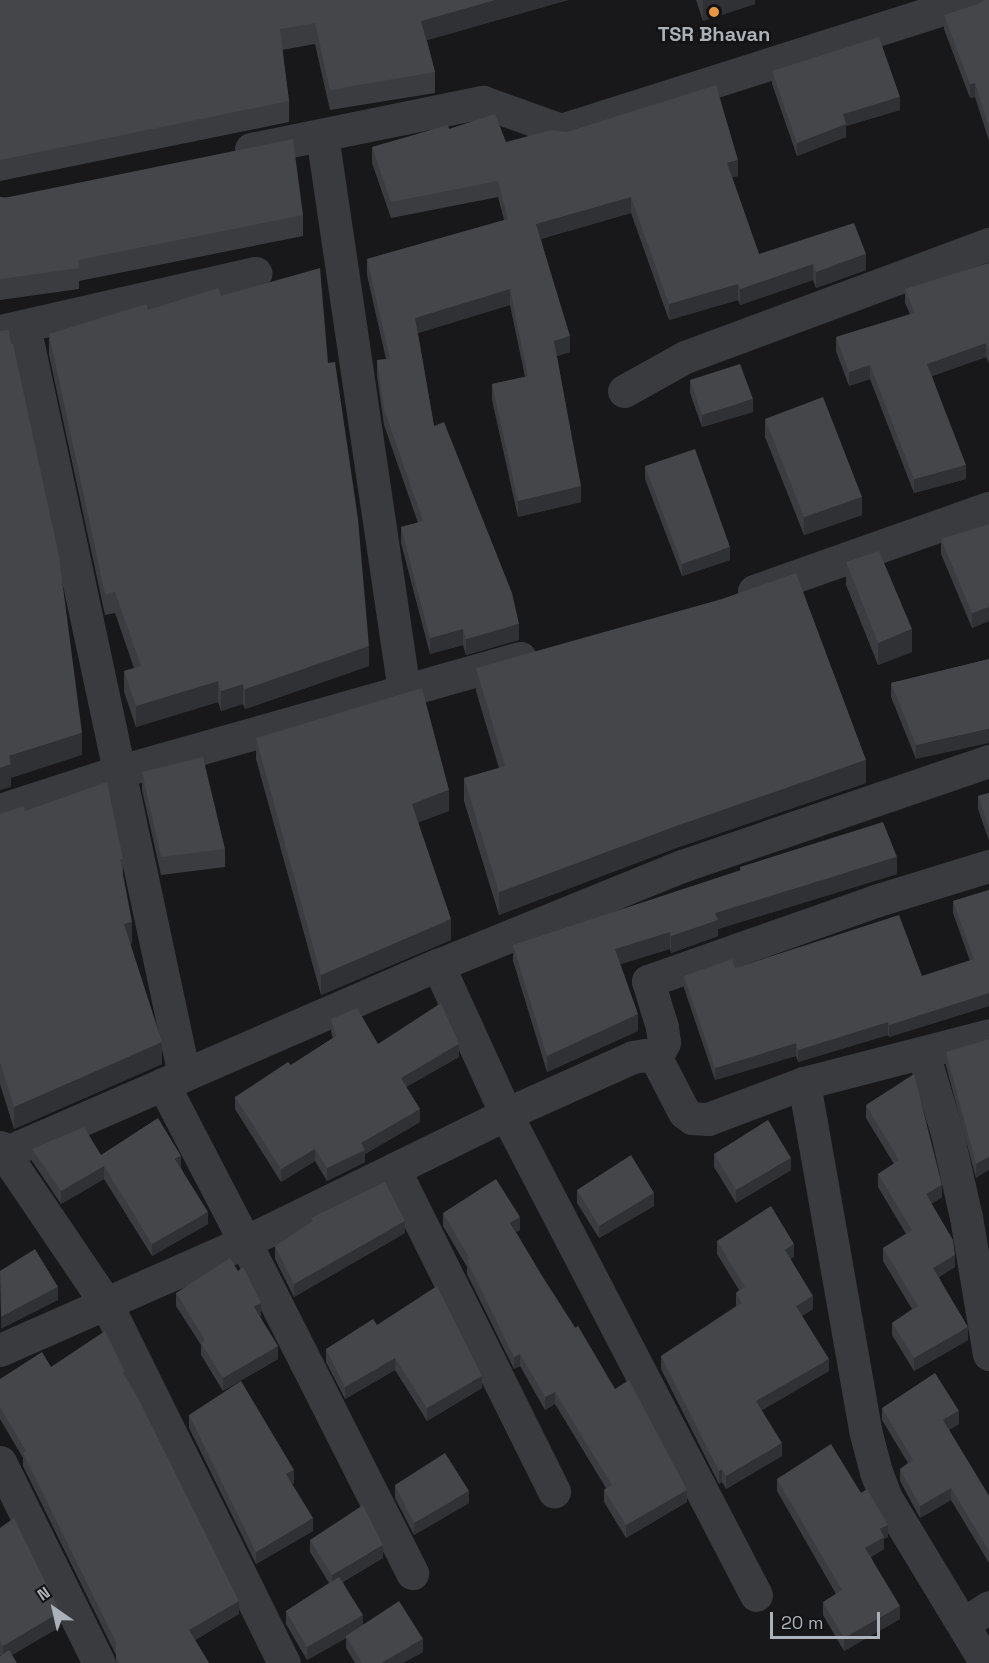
<!DOCTYPE html>
<html>
<head>
<meta charset="utf-8">
<style>
	body { margin:0 }
	#map { position:relative; width:989px; height:1663px; overflow:hidden; background:#18181a; font-family:"Space Grotesk",sans-serif }
	div>[style] { position:absolute }
	[style*='--x'] { left:calc(var(--x)*1px); top:calc(var(--y)*1px); width:calc(var(--w)*1px); rotate:calc(var(--a)*1deg) }
	.minor>* { height:33px; margin:-16.5px; padding:0 16.5px; transform-origin:16.5px; border-radius:16.5px; background:#393b3e }
	.wall>* { inset:0; background:#3b3c40 }
	.shaded-wall>* { inset:0; background:#303134 }
	.building>* { inset:0; background:#45464a }
	.dots>* { width:16px; height:16px; translate:-50% -50%; box-sizing:border-box; border:3px solid #131315; border-radius:50% }
	span { translate:-50% -50%; white-space:nowrap; text-align:center; line-height:1.15; -webkit-text-stroke:5px #131315; paint-order:stroke }
	.poi-label { font-size:20px; color:#abb1b9; font-weight:700 }
	.north { position:absolute; left:24px; top:1579px; width:60px; height:60px; -webkit-text-stroke:4px #131315; paint-order:stroke; rotate:326deg; font-size:16px; font-weight:700; line-height:24px; text-align:center; color:#abb1b9 }
	.north::after { content:''; display:block; margin:auto; width:21px; height:27px; background:#abb1b9; clip-path:polygon(50% 0,100% 100%,50% 72%,0 100%) }
	.scale { position:absolute; left:770px; top:1612px; width:110px; height:27px; box-sizing:border-box; border:3px solid #abb1b9; border-top:0; padding-left:8px; font-size:18px; line-height:21px; white-space:nowrap; color:#abb1b9; -webkit-text-stroke:4px #131315; paint-order:stroke }
</style>
</head>
<body>
<div id="map">
	<div class="minor">
		<i style="--x:322;--y:135;--w:562;--a:81.61"></i>
		<i style="--x:251;--y:149;--w:237;--a:-11.5"></i>
		<i style="--x:483;--y:102;--w:83;--a:19.7"></i>
		<i style="--x:561;--y:130;--w:431;--a:-17.6"></i>
		<i style="--x:24;--y:326;--w:766;--a:77.94"></i>
		<i style="--x:0;--y:331;--w:262;--a:-12.8"></i>
		<i style="--x:624;--y:391;--w:70;--a:-29.1"></i>
		<i style="--x:685;--y:357;--w:324;--a:-20.4"></i>
		<i style="--x:754;--y:591;--w:249;--a:-19.5"></i>
		<i style="--x:0;--y:810;--w:123;--a:-18"></i>
		<i style="--x:117;--y:772;--w:419;--a:-15.8"></i>
		<i style="--x:438;--y:965;--w:164;--a:65.5"></i>
		<i style="--x:506;--y:1114;--w:542;--a:62.54"></i>
		<i style="--x:923;--y:1053;--w:84;--a:73.3"></i>
		<i style="--x:947;--y:1133;--w:86;--a:77.3"></i>
		<i style="--x:966;--y:1217;--w:139;--a:80.5"></i>
		<i style="--x:656;--y:1058;--w:18;--a:-63"></i>
		<i style="--x:664;--y:1042;--w:15;--a:-98"></i>
		<i style="--x:662;--y:1027;--w:48;--a:-106.9"></i>
		<i style="--x:648;--y:981;--w:241;--a:-19.4"></i>
		<i style="--x:875;--y:901;--w:119;--a:-17.1"></i>
		<i style="--x:804;--y:1083;--w:352;--a:80"></i>
		<i style="--x:865;--y:1430;--w:43;--a:75.3"></i>
		<i style="--x:876;--y:1472;--w:28;--a:69"></i>
		<i style="--x:886;--y:1498;--w:193;--a:58.8"></i>
		<i style="--x:163;--y:1084;--w:178;--a:62.6"></i>
		<i style="--x:245;--y:1242;--w:371;--a:63.2"></i>
		<i style="--x:0;--y:1147;--w:191;--a:55.9"></i>
		<i style="--x:107;--y:1305;--w:399;--a:63.7"></i>
		<i style="--x:0;--y:1155;--w:477;--a:-23.5"></i>
		<i style="--x:438;--y:965;--w:263;--a:-22.1"></i>
		<i style="--x:682;--y:866;--w:324;--a:-18.9"></i>
		<i style="--x:394;--y:1169;--w:360;--a:63.6"></i>
		<i style="--x:0;--y:1350;--w:268;--a:-23.8"></i>
		<i style="--x:245;--y:1242;--w:291;--a:-26.1"></i>
		<i style="--x:506;--y:1114;--w:139;--a:-24.2"></i>
		<i style="--x:633;--y:1057;--w:12;--a:-9"></i>
		<i style="--x:645;--y:1055;--w:11;--a:15"></i>
		<i style="--x:656;--y:1058;--w:61;--a:62.6"></i>
		<i style="--x:684;--y:1112;--w:10;--a:37"></i>
		<i style="--x:692;--y:1118;--w:16;--a:4"></i>
		<i style="--x:708;--y:1119;--w:103;--a:-20.6"></i>
		<i style="--x:804;--y:1083;--w:191;--a:-14.5"></i>
		<i style="--x:0;--y:1462;--w:224;--a:63.8"></i>
		<i style="--x:963;--y:1624;--w:31;--a:-33"></i>
	</div>
	<div class="wall">
		<i style="clip-path:polygon(0 0,568px 0,427px 40px,435px 72px,435px 93px,330px 110px,315px 44px,282px 50px,289px 101px,289px 122px,0 181px)"></i>
		<i style="clip-path:polygon(696px 0,755px 0,755px 4px,703px 21px)"></i>
		<i style="clip-path:polygon(989px 0,989px 141px,975px 97px,970px 98px,944px 29px,944px 15px)"></i>
		<i style="clip-path:polygon(772px 71px,900px 110px,846px 126px,846px 137px,797px 156px,772px 84px)"></i>
		<i style="clip-path:polygon(449px 129px,506px 142px,738px 176px,732px 177px,759px 254px,866px 270px,816px 288px,813px 280px,740px 305px,738px 300px,669px 320px,631px 213px,541px 239px,570px 352px,557px 356px,581px 502px,518px 517px,492px 400px,492px 384px,525px 377px,510px 305px,418px 333px,434px 426px,519px 640px,466px 655px,463px 645px,430px 654px,401px 543px,401px 527px,418px 523px,384px 425px,377px 376px,377px 360px,386px 359px,367px 275px,367px 259px,504px 220px,498px 197px,391px 218px,372px 163px,372px 147px)"></i>
		<i style="clip-path:polygon(0 197px,303px 215px,303px 236px,79px 281px,79px 289px,0 300px)"></i>
		<i style="clip-path:polygon(989px 263px,989px 363px,986px 357px,932px 376px,966px 479px,914px 493px,870px 379px,849px 386px,836px 351px,836px 337px,910px 314px,905px 303px,905px 289px)"></i>
		<i style="clip-path:polygon(221px 296px,328px 363px,369px 666px,245px 709px,243px 704px,221px 711px,218px 702px,136px 727px,124px 692px,124px 671px,134px 668px,115px 613px,105px 615px,49px 355px,49px 334px,148px 310px)"></i>
		<i style="clip-path:polygon(690px 380px,753px 412px,702px 427px,690px 393px)"></i>
		<i style="clip-path:polygon(765px 419px,862px 515px,804px 535px,765px 437px)"></i>
		<i style="clip-path:polygon(645px 466px,730px 560px,682px 576px,645px 479px)"></i>
		<i style="clip-path:polygon(989px 524px,989px 621px,972px 628px,941px 554px,941px 539px)"></i>
		<i style="clip-path:polygon(846px 562px,912px 652px,878px 665px,846px 585px)"></i>
		<i style="clip-path:polygon(989px 659px,916px 759px,891px 697px,891px 683px)"></i>
		<i style="clip-path:polygon(476px 668px,866px 783px,676px 848px,499px 915px,464px 801px,464px 778px,499px 768px,476px 691px)"></i>
		<i style="clip-path:polygon(256px 738px,449px 811px,418px 822px,451px 940px,321px 995px,256px 759px)"></i>
		<i style="clip-path:polygon(142px 772px,225px 849px,225px 867px,161px 875px,142px 790px)"></i>
		<i style="clip-path:polygon(989px 793px,989px 841px,978px 809px,978px 796px)"></i>
		<i style="clip-path:polygon(25px 811px,123px 859px,123px 878px,132px 943px,130px 944px,162px 1064px,14px 1129px,0 1084px,0 814px)"></i>
		<i style="clip-path:polygon(740px 867px,897px 874px,718px 929px,718px 936px,671px 953px,670px 949px,620px 964px,638px 1031px,547px 1072px,513px 961px,513px 945px,740px 871px)"></i>
		<i style="clip-path:polygon(989px 890px,989px 1006px,889px 1037px,888px 1035px,798px 1062px,796px 1056px,715px 1080px,684px 988px,684px 976px,735px 968px,922px 976px,970px 961px,953px 913px,953px 901px)"></i>
		<i style="clip-path:polygon(331px 1019px,378px 1044px,459px 1057px,406px 1087px,420px 1122px,365px 1154px,365px 1162px,327px 1181px,315px 1161px,281px 1182px,235px 1109px,235px 1097px,291px 1065px,333px 1038px,331px 1032px)"></i>
		<i style="clip-path:polygon(989px 1039px,976px 1178px,946px 1066px,946px 1052px)"></i>
		<i style="clip-path:polygon(866px 1105px,942px 1197px,931px 1204px,955px 1267px,939px 1277px,968px 1340px,914px 1371px,892px 1335px,892px 1323px,912px 1309px,883px 1261px,883px 1248px,906px 1234px,878px 1187px,878px 1174px,894px 1164px,866px 1118px)"></i>
		<i style="clip-path:polygon(32px 1149px,101px 1155px,181px 1168px,208px 1224px,152px 1256px,104px 1179px,61px 1204px,32px 1161px)"></i>
		<i style="clip-path:polygon(714px 1154px,791px 1170px,736px 1203px,714px 1167px)"></i>
		<i style="clip-path:polygon(577px 1190px,654px 1206px,599px 1238px,577px 1203px)"></i>
		<i style="clip-path:polygon(443px 1213px,520px 1230px,516px 1232px,542px 1276px,615px 1389px,687px 1502px,626px 1538px,604px 1502px,604px 1490px,606px 1488px,555px 1404px,545px 1410px,520px 1366px,514px 1369px,467px 1274px,467px 1267px,443px 1226px)"></i>
		<i style="clip-path:polygon(311px 1218px,405px 1233px,294px 1297px,275px 1259px,275px 1246px,311px 1223px)"></i>
		<i style="clip-path:polygon(717px 1241px,794px 1257px,790px 1259px,813px 1309px,802px 1316px,829px 1371px,761px 1410px,782px 1456px,726px 1489px,722px 1482px,719px 1484px,661px 1369px,661px 1356px,736px 1306px,736px 1293px,739px 1290px,717px 1254px)"></i>
		<i style="clip-path:polygon(176px 1293px,261px 1316px,260px 1316px,278px 1359px,223px 1391px,201px 1355px,201px 1345px,176px 1306px)"></i>
		<i style="clip-path:polygon(377px 1325px,482px 1388px,427px 1421px,395px 1370px,345px 1399px,326px 1362px,326px 1349px)"></i>
		<i style="clip-path:polygon(51px 1367px,125px 1377px,239px 1614px,195px 1640px,209px 1663px,116px 1663px,116px 1655px,23px 1466px,23px 1458px,0 1419px,0 1379px)"></i>
		<i style="clip-path:polygon(882px 1408px,959px 1424px,949px 1430px,989px 1496px,989px 1563px,951px 1500px,920px 1518px,900px 1481px,900px 1469px,908px 1463px,882px 1420px)"></i>
		<i style="clip-path:polygon(189px 1415px,294px 1483px,292px 1484px,313px 1531px,256px 1564px,189px 1428px)"></i>
		<i style="clip-path:polygon(777px 1479px,888px 1537px,884px 1539px,884px 1549px,871px 1557px,900px 1619px,844px 1651px,823px 1615px,823px 1602px,836px 1594px,777px 1491px)"></i>
		<i style="clip-path:polygon(395px 1485px,469px 1503px,414px 1535px,395px 1498px)"></i>
		<i style="clip-path:polygon(0 1528px,60px 1627px,12px 1655px,0 1655px)"></i>
		<i style="clip-path:polygon(310px 1540px,383px 1558px,343px 1582px,363px 1624px,423px 1652px,403px 1663px,355px 1663px,346px 1648px,346px 1638px,307px 1660px,286px 1624px,286px 1611px,329px 1583px,310px 1552px)"></i>
	</div>
	<div class="shaded-wall">
		<i style="clip-path:polygon(495px 0,568px 0,421px 42px,421px 21px)"></i>
		<i style="clip-path:polygon(703px 0,755px 0,755px 4px,703px 21px)"></i>
		<i style="clip-path:polygon(975px 83px,975px 97px,970px 98px,970px 84px)"></i>
		<i style="clip-path:polygon(900px 97px,900px 110px,846px 126px,846px 137px,797px 156px,797px 143px,843px 114px)"></i>
		<i style="clip-path:polygon(738px 160px,738px 176px,727px 179px,727px 163px)"></i>
		<i style="clip-path:polygon(631px 197px,631px 213px,536px 240px,536px 224px)"></i>
		<i style="clip-path:polygon(866px 254px,866px 270px,816px 288px,816px 272px)"></i>
		<i style="clip-path:polygon(813px 264px,813px 280px,740px 305px,740px 289px)"></i>
		<i style="clip-path:polygon(738px 284px,738px 300px,669px 320px,669px 304px)"></i>
		<i style="clip-path:polygon(510px 289px,510px 305px,415px 334px,415px 318px)"></i>
		<i style="clip-path:polygon(570px 336px,570px 352px,554px 357px,554px 341px)"></i>
		<i style="clip-path:polygon(986px 343px,986px 357px,927px 378px,927px 364px)"></i>
		<i style="clip-path:polygon(870px 365px,870px 379px,849px 386px,849px 372px)"></i>
		<i style="clip-path:polygon(753px 399px,753px 412px,702px 427px,702px 415px)"></i>
		<i style="clip-path:polygon(966px 465px,966px 479px,914px 493px,914px 479px)"></i>
		<i style="clip-path:polygon(581px 486px,581px 502px,518px 517px,518px 501px)"></i>
		<i style="clip-path:polygon(862px 497px,862px 515px,804px 535px,804px 517px)"></i>
		<i style="clip-path:polygon(730px 547px,730px 560px,682px 576px,682px 564px)"></i>
		<i style="clip-path:polygon(989px 607px,989px 621px,972px 628px,972px 613px)"></i>
		<i style="clip-path:polygon(519px 624px,519px 640px,466px 655px,466px 639px)"></i>
		<i style="clip-path:polygon(463px 629px,463px 645px,430px 654px,430px 638px)"></i>
		<i style="clip-path:polygon(912px 629px,912px 652px,878px 665px,878px 643px)"></i>
		<i style="clip-path:polygon(369px 646px,369px 666px,245px 709px,245px 689px)"></i>
		<i style="clip-path:polygon(218px 681px,218px 702px,136px 727px,136px 706px)"></i>
		<i style="clip-path:polygon(243px 684px,243px 704px,221px 711px,221px 691px)"></i>
		<i style="clip-path:polygon(989px 729px,989px 743px,916px 759px,916px 745px)"></i>
		<i style="clip-path:polygon(82px 733px,82px 755px,11px 778px,11px 787px,0 790px,0 768px,9px 756px)"></i>
		<i style="clip-path:polygon(866px 760px,866px 783px,676px 848px,499px 915px,499px 892px,676px 826px)"></i>
		<i style="clip-path:polygon(449px 790px,449px 811px,412px 825px,412px 804px)"></i>
		<i style="clip-path:polygon(897px 857px,897px 874px,718px 929px,718px 936px,671px 953px,671px 936px,715px 913px)"></i>
		<i style="clip-path:polygon(451px 919px,451px 940px,321px 995px,321px 975px)"></i>
		<i style="clip-path:polygon(132px 922px,132px 943px,124px 946px,124px 924px)"></i>
		<i style="clip-path:polygon(670px 932px,670px 949px,615px 966px,615px 949px)"></i>
		<i style="clip-path:polygon(989px 993px,989px 1006px,889px 1037px,889px 1025px)"></i>
		<i style="clip-path:polygon(638px 1014px,638px 1031px,547px 1072px,547px 1056px)"></i>
		<i style="clip-path:polygon(888px 1022px,888px 1035px,798px 1062px,798px 1050px)"></i>
		<i style="clip-path:polygon(162px 1042px,162px 1064px,14px 1129px,14px 1107px)"></i>
		<i style="clip-path:polygon(796px 1043px,796px 1056px,715px 1080px,715px 1068px)"></i>
		<i style="clip-path:polygon(459px 1044px,459px 1057px,401px 1090px,401px 1078px)"></i>
		<i style="clip-path:polygon(420px 1109px,420px 1122px,365px 1154px,365px 1162px,327px 1181px,327px 1168px,361px 1143px)"></i>
		<i style="clip-path:polygon(315px 1149px,315px 1161px,281px 1182px,281px 1169px)"></i>
		<i style="clip-path:polygon(181px 1156px,181px 1169px,175px 1159px)"></i>
		<i style="clip-path:polygon(989px 1157px,989px 1170px,976px 1178px,976px 1164px)"></i>
		<i style="clip-path:polygon(791px 1158px,791px 1170px,736px 1203px,736px 1190px)"></i>
		<i style="clip-path:polygon(104px 1166px,104px 1179px,61px 1204px,61px 1191px)"></i>
		<i style="clip-path:polygon(942px 1185px,942px 1197px,926px 1207px,926px 1194px)"></i>
		<i style="clip-path:polygon(654px 1193px,654px 1206px,599px 1238px,599px 1226px)"></i>
		<i style="clip-path:polygon(208px 1212px,208px 1224px,152px 1256px,152px 1244px)"></i>
		<i style="clip-path:polygon(520px 1217px,520px 1230px,510px 1235px,510px 1223px)"></i>
		<i style="clip-path:polygon(405px 1221px,405px 1233px,294px 1297px,294px 1284px)"></i>
		<i style="clip-path:polygon(794px 1244px,794px 1257px,785px 1263px,785px 1250px)"></i>
		<i style="clip-path:polygon(955px 1255px,955px 1267px,933px 1280px,933px 1268px)"></i>
		<i style="clip-path:polygon(58px 1287px,58px 1300px,1px 1329px,1px 1317px)"></i>
		<i style="clip-path:polygon(813px 1296px,813px 1309px,796px 1319px,796px 1306px)"></i>
		<i style="clip-path:polygon(261px 1303px,261px 1316px,254px 1320px,254px 1307px)"></i>
		<i style="clip-path:polygon(968px 1327px,968px 1340px,914px 1371px,914px 1358px)"></i>
		<i style="clip-path:polygon(278px 1346px,278px 1359px,223px 1391px,223px 1378px)"></i>
		<i style="clip-path:polygon(520px 1354px,520px 1366px,514px 1369px,514px 1357px)"></i>
		<i style="clip-path:polygon(395px 1358px,395px 1370px,345px 1399px,345px 1387px)"></i>
		<i style="clip-path:polygon(829px 1359px,829px 1371px,756px 1414px,756px 1401px)"></i>
		<i style="clip-path:polygon(482px 1376px,482px 1388px,427px 1421px,427px 1408px)"></i>
		<i style="clip-path:polygon(555px 1392px,555px 1404px,545px 1410px,545px 1397px)"></i>
		<i style="clip-path:polygon(959px 1411px,959px 1424px,943px 1433px,943px 1420px)"></i>
		<i style="clip-path:polygon(782px 1443px,782px 1456px,726px 1489px,726px 1476px)"></i>
		<i style="clip-path:polygon(722px 1469px,722px 1482px,719px 1484px,719px 1471px)"></i>
		<i style="clip-path:polygon(294px 1470px,294px 1483px,286px 1487px,286px 1474px)"></i>
		<i style="clip-path:polygon(951px 1488px,951px 1500px,920px 1518px,920px 1506px)"></i>
		<i style="clip-path:polygon(687px 1490px,687px 1502px,626px 1538px,626px 1525px)"></i>
		<i style="clip-path:polygon(469px 1491px,469px 1503px,414px 1535px,414px 1523px)"></i>
		<i style="clip-path:polygon(313px 1518px,313px 1531px,256px 1564px,256px 1552px)"></i>
		<i style="clip-path:polygon(888px 1525px,888px 1537px,884px 1539px,884px 1549px,865px 1560px,865px 1548px,880px 1529px)"></i>
		<i style="clip-path:polygon(383px 1545px,383px 1558px,332px 1588px,332px 1575px)"></i>
		<i style="clip-path:polygon(239px 1601px,239px 1614px,189px 1643px,189px 1630px)"></i>
		<i style="clip-path:polygon(900px 1606px,900px 1619px,844px 1651px,844px 1638px)"></i>
		<i style="clip-path:polygon(60px 1612px,60px 1627px,3px 1660px,3px 1646px)"></i>
		<i style="clip-path:polygon(363px 1615px,363px 1628px,346px 1636px,346px 1638px,307px 1660px,307px 1647px)"></i>
		<i style="clip-path:polygon(423px 1639px,423px 1652px,403px 1663px,381px 1663px)"></i>
	</div>
	<div class="building">
		<i style="clip-path:polygon(0 0,495px 0,421px 21px,435px 72px,330px 90px,315px 23px,280px 29px,289px 101px,0 160px)"></i>
		<i style="clip-path:polygon(985px 0,989px 0,989px 127px,975px 83px,970px 84px,944px 15px,978px 4px)"></i>
		<i style="clip-path:polygon(879px 37px,900px 97px,843px 114px,846px 124px,797px 143px,772px 71px)"></i>
		<i style="clip-path:polygon(716px 85px,738px 160px,727px 163px,759px 254px,854px 223px,866px 254px,816px 272px,813px 264px,740px 289px,738px 284px,669px 304px,631px 197px,536px 224px,570px 336px,554px 341px,581px 486px,518px 501px,492px 384px,528px 376px,510px 289px,415px 318px,434px 426px,444px 422px,512px 593px,519px 624px,466px 639px,463px 629px,430px 638px,401px 527px,423px 521px,384px 409px,377px 360px,390px 359px,367px 259px,508px 219px,498px 181px,391px 202px,372px 147px,448px 125px,449px 129px,495px 114px,506px 142px,551px 130px,567px 132px)"></i>
		<i style="clip-path:polygon(293px 139px,303px 215px,78px 260px,79px 268px,0 279px,0 197px,4px 198px)"></i>
		<i style="clip-path:polygon(989px 263px,989px 350px,986px 343px,927px 364px,966px 465px,914px 479px,870px 365px,849px 372px,836px 337px,915px 313px,905px 289px)"></i>
		<i style="clip-path:polygon(320px 268px,328px 363px,335px 362px,358px 519px,369px 646px,245px 689px,243px 684px,221px 691px,218px 681px,136px 706px,124px 671px,141px 666px,115px 592px,105px 594px,49px 334px,146px 304px,148px 310px,218px 288px,221px 296px)"></i>
		<i style="clip-path:polygon(9px 330px,11px 344px,13px 344px,59px 556px,82px 733px,9px 756px,11px 764px,0 768px,0 331px)"></i>
		<i style="clip-path:polygon(740px 364px,753px 399px,702px 415px,690px 380px)"></i>
		<i style="clip-path:polygon(823px 397px,862px 497px,804px 517px,765px 419px)"></i>
		<i style="clip-path:polygon(695px 449px,730px 547px,682px 564px,645px 466px)"></i>
		<i style="clip-path:polygon(989px 524px,989px 607px,972px 613px,941px 539px)"></i>
		<i style="clip-path:polygon(879px 551px,912px 629px,878px 643px,846px 562px)"></i>
		<i style="clip-path:polygon(796px 573px,866px 760px,676px 826px,499px 892px,464px 778px,505px 766px,476px 668px,722px 599px)"></i>
		<i style="clip-path:polygon(989px 659px,989px 729px,916px 745px,891px 683px)"></i>
		<i style="clip-path:polygon(422px 688px,449px 790px,412px 804px,451px 919px,321px 975px,256px 738px)"></i>
		<i style="clip-path:polygon(203px 757px,225px 849px,161px 857px,142px 772px)"></i>
		<i style="clip-path:polygon(107px 782px,123px 859px,120px 859px,132px 922px,124px 924px,162px 1042px,14px 1107px,0 1062px,0 814px,24px 806px,25px 811px)"></i>
		<i style="clip-path:polygon(989px 793px,989px 828px,978px 796px)"></i>
		<i style="clip-path:polygon(883px 822px,897px 857px,715px 913px,718px 920px,671px 936px,670px 932px,615px 949px,638px 1014px,547px 1056px,513px 945px,741px 870px,740px 867px)"></i>
		<i style="clip-path:polygon(989px 890px,989px 993px,889px 1025px,888px 1022px,798px 1050px,796px 1043px,715px 1068px,684px 976px,732px 959px,735px 968px,899px 915px,922px 976px,974px 959px,953px 901px)"></i>
		<i style="clip-path:polygon(441px 1003px,459px 1044px,401px 1078px,420px 1109px,361px 1143px,365px 1150px,327px 1168px,315px 1149px,281px 1169px,235px 1097px,288px 1062px,291px 1065px,336px 1036px,331px 1019px,357px 1008px,378px 1044px)"></i>
		<i style="clip-path:polygon(989px 1039px,989px 1157px,976px 1164px,946px 1052px)"></i>
		<i style="clip-path:polygon(914px 1074px,942px 1185px,926px 1194px,953px 1240px,955px 1255px,933px 1268px,968px 1327px,914px 1358px,892px 1323px,918px 1306px,883px 1248px,912px 1230px,878px 1174px,899px 1160px,866px 1105px)"></i>
		<i style="clip-path:polygon(158px 1118px,181px 1156px,175px 1159px,208px 1212px,152px 1244px,104px 1166px,61px 1191px,32px 1149px,84px 1127px,101px 1155px)"></i>
		<i style="clip-path:polygon(768px 1120px,791px 1158px,736px 1190px,714px 1154px)"></i>
		<i style="clip-path:polygon(631px 1155px,654px 1193px,599px 1226px,577px 1190px)"></i>
		<i style="clip-path:polygon(496px 1179px,520px 1217px,510px 1223px,542px 1276px,575px 1328px,578px 1326px,615px 1389px,629px 1380px,687px 1490px,626px 1525px,604px 1490px,612px 1485px,555px 1392px,545px 1397px,520px 1354px,514px 1357px,467px 1261px,470px 1259px,443px 1213px)"></i>
		<i style="clip-path:polygon(385px 1182px,405px 1221px,294px 1284px,275px 1246px,313px 1221px,311px 1218px)"></i>
		<i style="clip-path:polygon(771px 1206px,794px 1244px,785px 1250px,813px 1296px,796px 1306px,829px 1359px,756px 1401px,782px 1443px,726px 1476px,722px 1469px,719px 1471px,661px 1356px,742px 1303px,736px 1293px,745px 1287px,717px 1241px)"></i>
		<i style="clip-path:polygon(35px 1249px,58px 1287px,1px 1317px,0 1271px)"></i>
		<i style="clip-path:polygon(230px 1258px,238px 1271px,243px 1267px,261px 1303px,254px 1307px,278px 1346px,223px 1378px,201px 1343px,205px 1340px,176px 1293px)"></i>
		<i style="clip-path:polygon(437px 1286px,482px 1376px,427px 1408px,395px 1358px,345px 1387px,326px 1349px,373px 1319px,377px 1325px)"></i>
		<i style="clip-path:polygon(105px 1331px,125px 1372px,123px 1373px,138px 1398px,239px 1601px,189px 1630px,209px 1663px,120px 1663px,116px 1657px,116px 1642px,23px 1453px,26px 1451px,0 1407px,0 1379px,42px 1352px,51px 1367px)"></i>
		<i style="clip-path:polygon(935px 1373px,959px 1411px,943px 1420px,989px 1496px,989px 1551px,951px 1488px,920px 1506px,900px 1469px,913px 1460px,882px 1408px)"></i>
		<i style="clip-path:polygon(241px 1381px,294px 1470px,286px 1474px,313px 1518px,256px 1552px,189px 1415px)"></i>
		<i style="clip-path:polygon(831px 1444px,861px 1493px,867px 1489px,888px 1525px,880px 1529px,884px 1537px,865px 1548px,900px 1606px,844px 1638px,823px 1602px,842px 1590px,777px 1479px)"></i>
		<i style="clip-path:polygon(445px 1453px,469px 1491px,414px 1523px,395px 1485px)"></i>
		<i style="clip-path:polygon(363px 1505px,383px 1545px,332px 1575px,310px 1540px)"></i>
		<i style="clip-path:polygon(14px 1518px,60px 1612px,3px 1646px,0 1640px,0 1528px)"></i>
		<i style="clip-path:polygon(339px 1577px,363px 1615px,307px 1647px,286px 1611px)"></i>
		<i style="clip-path:polygon(399px 1601px,423px 1639px,381px 1663px,362px 1663px,346px 1636px)"></i>
		<i style="clip-path:polygon(9px 1650px,17px 1663px,0 1663px,0 1656px)"></i>
	</div>
	<div class="dots">
		<i style="left:714px;top:12px;background:#e79743"></i>
	</div>
	<div class="poi-label">
		<span style="left:714px;top:34px">TSR Bhavan</span>
	</div>
	<div class="north">N</div>
	<div class="scale">20 m</div>
</div>
</body>
</html>
